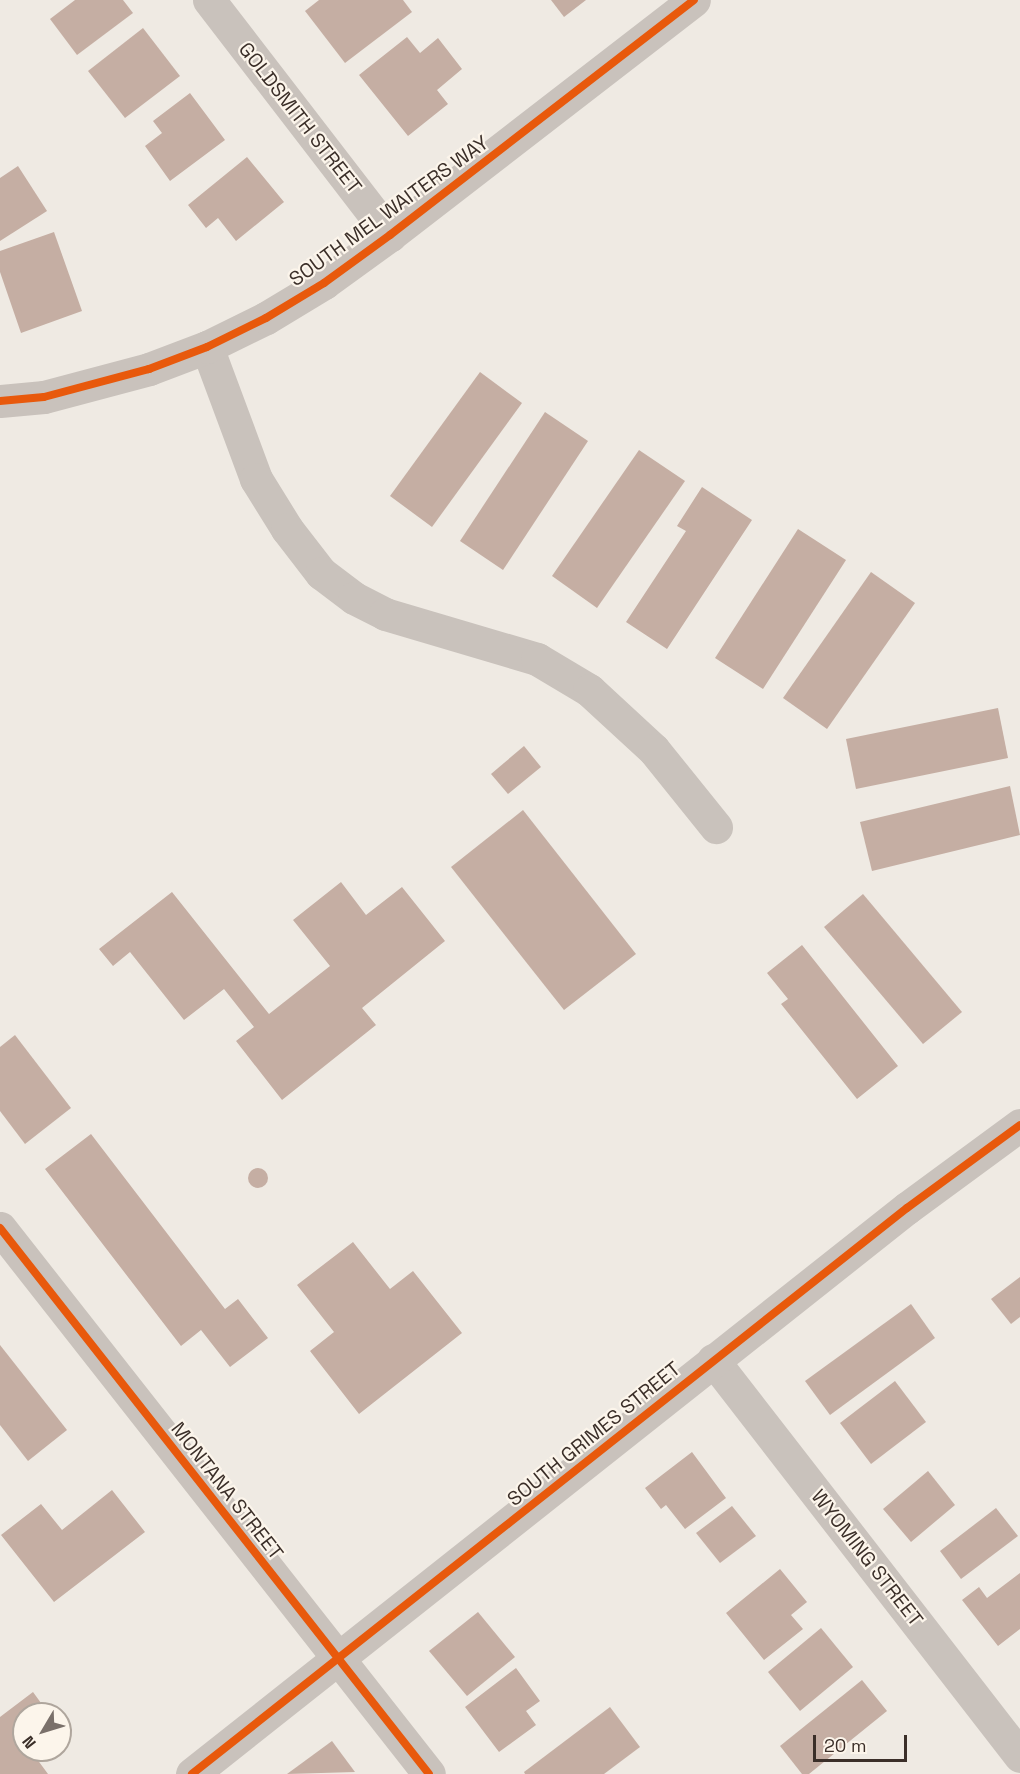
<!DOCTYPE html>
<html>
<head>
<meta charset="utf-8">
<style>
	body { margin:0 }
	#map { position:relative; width:1020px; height:1774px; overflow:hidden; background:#efeae3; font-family:"Space Grotesk",sans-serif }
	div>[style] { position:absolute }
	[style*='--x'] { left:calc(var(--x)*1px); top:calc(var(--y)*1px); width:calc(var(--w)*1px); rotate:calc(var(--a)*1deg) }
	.building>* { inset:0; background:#c5aea3 }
	.round { border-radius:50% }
	.minor>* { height:33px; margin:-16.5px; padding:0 16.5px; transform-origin:16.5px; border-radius:16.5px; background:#c9c2bc }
	.cycleway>* { height:8px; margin:-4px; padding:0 4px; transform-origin:4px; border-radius:4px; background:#e8590c }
	span { translate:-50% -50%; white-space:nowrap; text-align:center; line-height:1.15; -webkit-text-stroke:4.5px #fcf5eb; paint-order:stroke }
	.street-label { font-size:20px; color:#3b2f29 }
	.north { position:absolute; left:12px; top:1702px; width:60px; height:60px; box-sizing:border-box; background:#fcf5eb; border:2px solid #afa69d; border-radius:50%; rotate:232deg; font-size:16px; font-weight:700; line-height:24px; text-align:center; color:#3b2f29 }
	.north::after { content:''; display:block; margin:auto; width:21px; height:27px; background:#7a706a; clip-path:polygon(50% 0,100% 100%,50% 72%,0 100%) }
	.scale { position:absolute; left:813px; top:1735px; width:94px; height:27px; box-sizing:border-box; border:3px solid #3b2f29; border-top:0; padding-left:8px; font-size:18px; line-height:21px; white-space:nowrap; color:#3b2f29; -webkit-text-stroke:4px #fcf5eb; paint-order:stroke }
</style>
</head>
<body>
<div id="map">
	<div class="building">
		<i style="clip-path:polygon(75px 0,123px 0,133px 13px,77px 55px,50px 19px)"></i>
		<i style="clip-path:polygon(319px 0,403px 0,412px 12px,345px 63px,305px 11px)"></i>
		<i style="clip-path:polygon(551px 0,586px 0,564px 17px)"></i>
		<i style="clip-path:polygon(143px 28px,180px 76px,125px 118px,88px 71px)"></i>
		<i style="clip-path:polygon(407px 37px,420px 53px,438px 38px,462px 69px,437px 90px,448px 104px,408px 136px,359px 75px)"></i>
		<i style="clip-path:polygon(190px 93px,225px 140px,170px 181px,145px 146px,162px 133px,153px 121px)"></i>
		<i style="clip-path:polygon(247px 157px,284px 202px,236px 241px,218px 218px,206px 228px,188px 205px)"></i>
		<i style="clip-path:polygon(18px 166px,47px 211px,0 241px,0 178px)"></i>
		<i style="clip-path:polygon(54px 232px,82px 311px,21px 333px,0 272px,0 251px)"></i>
		<i style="clip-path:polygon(480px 372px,522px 403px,432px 527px,390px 496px)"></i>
		<i style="clip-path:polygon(545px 412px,588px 441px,503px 570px,460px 541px)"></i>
		<i style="clip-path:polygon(639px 450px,685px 481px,597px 608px,552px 576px)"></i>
		<i style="clip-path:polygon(702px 487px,752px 520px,667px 649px,626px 622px,686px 531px,677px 526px)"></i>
		<i style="clip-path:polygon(798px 529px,846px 560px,763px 689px,715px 658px)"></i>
		<i style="clip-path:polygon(871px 572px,915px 603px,827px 729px,783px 698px)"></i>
		<i style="clip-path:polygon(998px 708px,1008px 758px,856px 789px,846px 739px)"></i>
		<i style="clip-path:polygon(524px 746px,541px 767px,508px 794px,491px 774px)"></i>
		<i style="clip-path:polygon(1010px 786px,1020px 835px,872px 871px,860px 822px)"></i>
		<i style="clip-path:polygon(523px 810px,636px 954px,564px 1010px,451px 867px)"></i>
		<i style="clip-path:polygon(341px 882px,366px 915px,402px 887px,445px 941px,362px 1008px,376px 1025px,282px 1100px,236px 1041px,254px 1027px,224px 989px,184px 1020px,130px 952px,113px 966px,99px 949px,172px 892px,269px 1014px,330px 966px,293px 920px)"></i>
		<i style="clip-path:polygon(863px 894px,962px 1012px,923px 1044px,824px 927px)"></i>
		<i style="clip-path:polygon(802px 945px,898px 1066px,857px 1099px,781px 1004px,788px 999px,767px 973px)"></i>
		<i style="clip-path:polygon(15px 1035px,71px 1108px,25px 1144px,0 1111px,0 1047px)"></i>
		<i style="clip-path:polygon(91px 1134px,225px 1309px,238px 1299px,268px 1338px,230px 1367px,201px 1330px,181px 1346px,45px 1169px)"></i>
		<i class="round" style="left:248px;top:1168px;width:20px;height:20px"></i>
		<i style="clip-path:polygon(353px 1242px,390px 1289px,413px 1271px,462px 1333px,359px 1414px,310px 1351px,334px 1332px,297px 1285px)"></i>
		<i style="clip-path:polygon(1020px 1277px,1020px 1317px,1011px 1324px,991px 1299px)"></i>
		<i style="clip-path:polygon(911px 1304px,935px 1338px,830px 1415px,805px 1381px)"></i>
		<i style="clip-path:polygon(0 1345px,67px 1430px,28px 1461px,0 1425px)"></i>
		<i style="clip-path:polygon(895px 1381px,926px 1422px,871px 1464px,840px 1423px)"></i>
		<i style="clip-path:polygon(692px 1452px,726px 1498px,685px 1529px,666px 1505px,661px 1509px,645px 1488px)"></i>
		<i style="clip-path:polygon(928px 1471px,955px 1505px,911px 1542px,883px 1509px)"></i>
		<i style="clip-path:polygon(112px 1490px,145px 1532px,54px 1602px,1px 1535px,41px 1504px,62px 1530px)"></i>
		<i style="clip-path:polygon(732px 1506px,756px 1536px,720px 1563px,696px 1533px)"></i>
		<i style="clip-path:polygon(996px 1508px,1018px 1536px,961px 1579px,940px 1551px)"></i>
		<i style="clip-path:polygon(780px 1569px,807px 1602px,791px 1615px,803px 1629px,764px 1660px,726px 1613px)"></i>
		<i style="clip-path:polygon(1020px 1573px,1020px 1629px,998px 1646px,962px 1600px,979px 1587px,987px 1598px)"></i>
		<i style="clip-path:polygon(478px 1612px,515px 1657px,467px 1696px,429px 1651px)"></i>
		<i style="clip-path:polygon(821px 1628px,853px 1667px,800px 1711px,768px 1672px)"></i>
		<i style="clip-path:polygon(516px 1668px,540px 1701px,526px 1711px,536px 1725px,499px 1752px,465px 1707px)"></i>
		<i style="clip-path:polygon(862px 1680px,887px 1711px,809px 1774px,802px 1774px,780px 1746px)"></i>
		<i style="clip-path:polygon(33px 1692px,49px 1714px,24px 1714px,24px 1750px,41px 1750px,34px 1755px,48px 1774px,0 1774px,0 1717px)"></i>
		<i style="clip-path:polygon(610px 1707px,640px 1747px,604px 1774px,525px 1774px,524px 1772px)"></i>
		<i style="clip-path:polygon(332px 1741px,355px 1772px,287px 1774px)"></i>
	</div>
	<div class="minor">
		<i style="--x:209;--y:0;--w:297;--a:52.4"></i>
		<i style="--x:207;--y:347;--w:141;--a:69.6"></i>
		<i style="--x:256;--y:479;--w:59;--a:58.2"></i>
		<i style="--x:287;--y:529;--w:56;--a:52.3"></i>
		<i style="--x:321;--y:573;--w:41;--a:37.1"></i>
		<i style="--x:354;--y:598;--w:35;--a:27"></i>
		<i style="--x:385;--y:614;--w:159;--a:16.5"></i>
		<i style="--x:537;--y:659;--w:61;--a:30.8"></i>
		<i style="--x:589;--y:690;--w:88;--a:42.7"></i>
		<i style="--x:654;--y:750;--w:99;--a:51.2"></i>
		<i style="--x:0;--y:401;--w:44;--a:-5.2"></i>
		<i style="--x:44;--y:397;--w:109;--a:-14.9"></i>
		<i style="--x:149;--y:369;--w:62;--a:-20.8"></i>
		<i style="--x:207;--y:347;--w:66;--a:-26.2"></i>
		<i style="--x:266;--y:318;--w:68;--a:-31.1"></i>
		<i style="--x:324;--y:283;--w:82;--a:-36"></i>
		<i style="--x:390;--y:235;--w:384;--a:-37.7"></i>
		<i style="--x:0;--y:1228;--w:694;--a:51.84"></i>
		<i style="--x:713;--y:1360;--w:501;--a:52.22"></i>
		<i style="--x:192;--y:1774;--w:912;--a:-38.37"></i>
		<i style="--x:907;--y:1208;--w:140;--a:-36.3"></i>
	</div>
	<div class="cycleway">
		<i style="--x:0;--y:401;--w:44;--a:-5.2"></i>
		<i style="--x:44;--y:397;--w:109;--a:-14.9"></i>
		<i style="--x:149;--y:369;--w:62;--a:-20.8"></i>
		<i style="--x:207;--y:347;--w:66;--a:-26.2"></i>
		<i style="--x:266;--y:318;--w:68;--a:-31.1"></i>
		<i style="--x:324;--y:283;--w:82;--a:-36"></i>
		<i style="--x:390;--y:235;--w:384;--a:-37.7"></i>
		<i style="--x:0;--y:1228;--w:694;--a:51.84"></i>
		<i style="--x:192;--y:1774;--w:912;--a:-38.37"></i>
		<i style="--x:907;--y:1208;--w:140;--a:-36.3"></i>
	</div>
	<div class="street-label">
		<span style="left:300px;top:118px;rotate:52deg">GOLDSMITH STREET</span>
		<span style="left:389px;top:211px;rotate:-36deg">SOUTH MEL WAITERS WAY</span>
		<span style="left:594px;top:1434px;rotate:-39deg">SOUTH GRIMES STREET</span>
		<span style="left:227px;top:1491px;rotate:52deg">MONTANA STREET</span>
		<span style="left:867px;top:1558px;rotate:52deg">WYOMING STREET</span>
	</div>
	<div class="north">N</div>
	<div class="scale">20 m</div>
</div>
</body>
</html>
